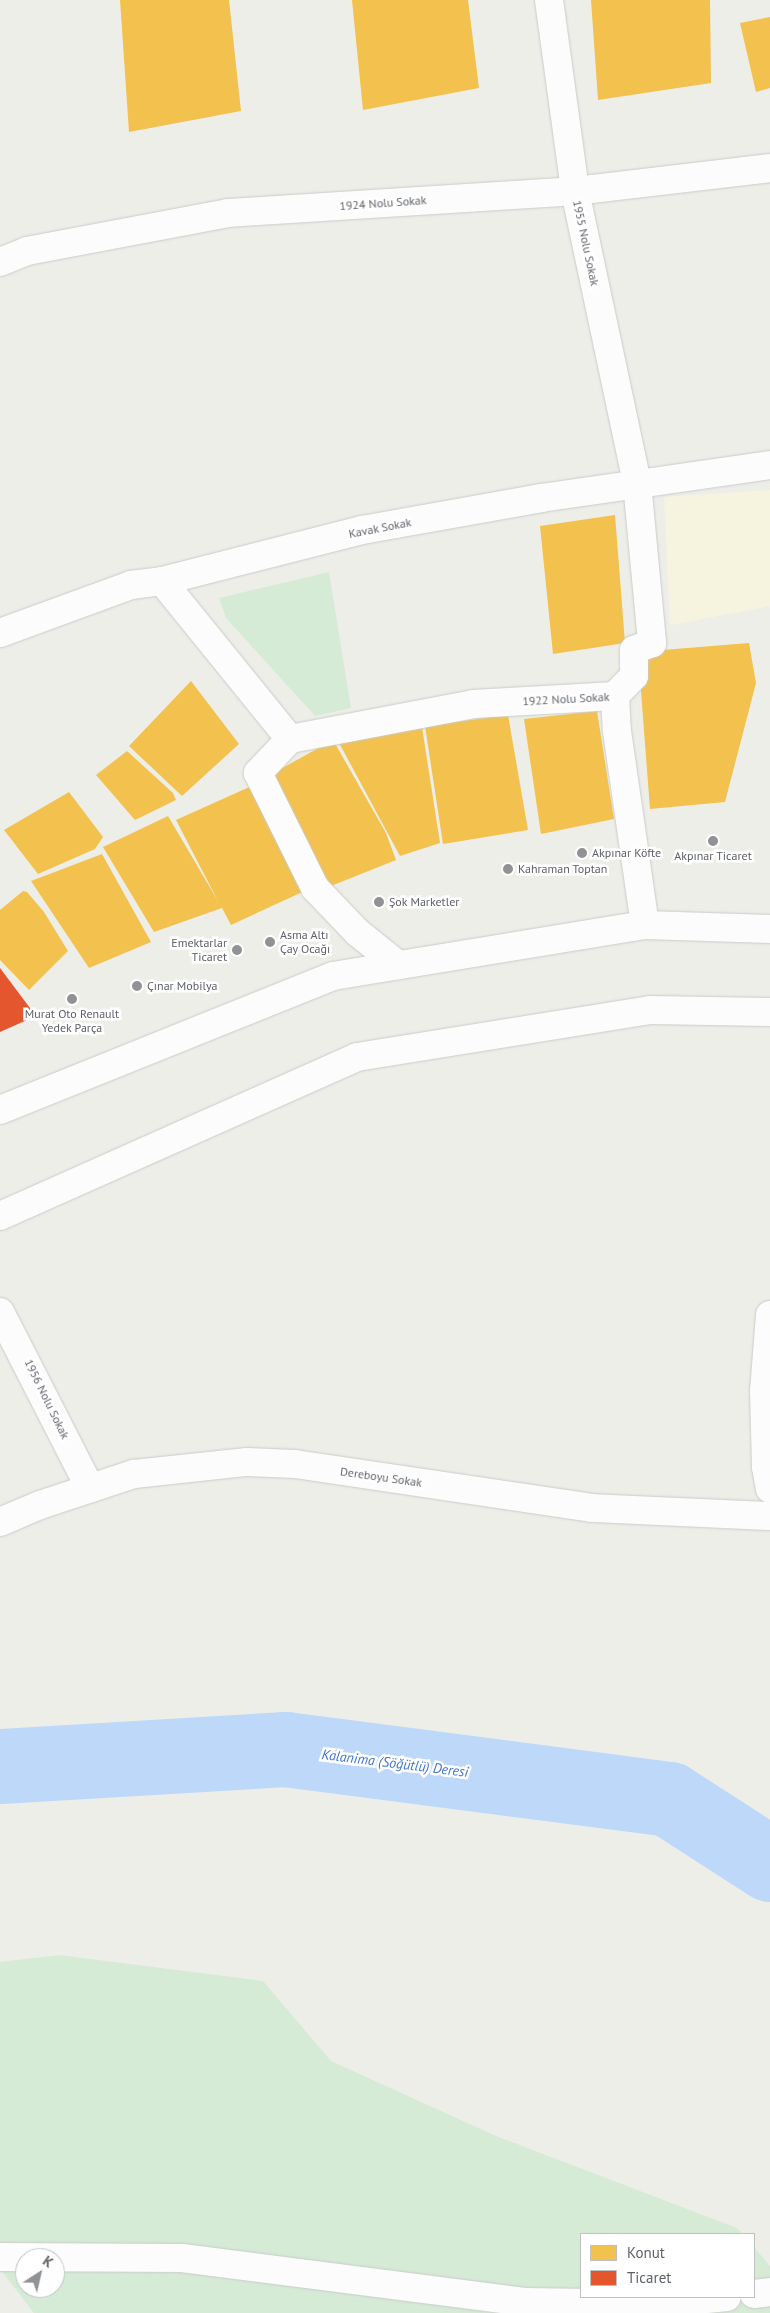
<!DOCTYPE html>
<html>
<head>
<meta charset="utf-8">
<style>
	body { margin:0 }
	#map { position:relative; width:770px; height:2313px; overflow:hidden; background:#eeeee9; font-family:"PT Sans",sans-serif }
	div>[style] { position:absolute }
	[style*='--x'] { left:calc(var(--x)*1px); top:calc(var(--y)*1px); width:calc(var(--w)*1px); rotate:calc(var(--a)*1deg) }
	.green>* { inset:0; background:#d5ebd6 }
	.sand>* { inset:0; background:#f6f4de }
	.homes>* { inset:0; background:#f2c14e }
	.shops>* { inset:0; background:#e4572e }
	.river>* { height:75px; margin:-37.5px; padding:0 37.5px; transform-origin:37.5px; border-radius:37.5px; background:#bdd8f8 }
	.roads { filter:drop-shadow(0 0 1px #cacbc9) drop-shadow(0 0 1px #cacbc9) }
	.street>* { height:28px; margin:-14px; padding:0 14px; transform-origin:14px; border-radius:14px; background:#fcfcfc }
	.secondary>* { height:28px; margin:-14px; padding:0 14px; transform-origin:14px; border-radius:14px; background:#fcfcfc }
	.dots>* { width:14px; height:14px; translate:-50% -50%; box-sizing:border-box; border:2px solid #fff; border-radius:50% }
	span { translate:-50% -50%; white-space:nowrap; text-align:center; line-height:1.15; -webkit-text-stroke:5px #fff; paint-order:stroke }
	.street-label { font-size:12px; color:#5d6167 }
	.poi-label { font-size:12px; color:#5d6167 }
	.left { translate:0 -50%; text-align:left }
	.right { translate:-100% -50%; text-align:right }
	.water-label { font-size:14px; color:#4175cc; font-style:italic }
	.legend { position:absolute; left:580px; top:2233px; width:175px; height:65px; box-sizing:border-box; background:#fff; border:1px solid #bec0c2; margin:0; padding:6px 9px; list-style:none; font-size:15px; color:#5d6167 }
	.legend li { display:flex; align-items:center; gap:10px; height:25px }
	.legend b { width:25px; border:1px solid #bec0c2 }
	.north { position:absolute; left:15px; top:2248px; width:50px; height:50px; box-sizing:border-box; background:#fff; border:1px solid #bec0c2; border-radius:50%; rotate:35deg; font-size:14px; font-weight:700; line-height:20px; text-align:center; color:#5d6167 }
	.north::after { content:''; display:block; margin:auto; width:18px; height:22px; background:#909294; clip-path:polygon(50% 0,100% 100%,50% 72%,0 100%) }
</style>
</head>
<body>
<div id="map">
	<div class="green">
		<i style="clip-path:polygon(329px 572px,351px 708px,315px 716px,226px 618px,219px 598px)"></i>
		<i style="clip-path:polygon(evenodd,59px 1955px,263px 1981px,331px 2061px,496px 2136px,737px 2228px,743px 2234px,581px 2234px,581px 2297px,754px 2297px,754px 2247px,770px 2266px,770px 2313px,34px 2313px,0 2269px,0 1962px,59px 1955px,25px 2258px,55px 2258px,55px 2288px,25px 2288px,25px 2258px)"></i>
	</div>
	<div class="sand">
		<i style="clip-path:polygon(770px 490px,770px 606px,670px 625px,664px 497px)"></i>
	</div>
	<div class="homes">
		<i style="clip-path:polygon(120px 0,229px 0,241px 111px,129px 132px)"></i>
		<i style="clip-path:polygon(352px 0,468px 0,479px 88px,363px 110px)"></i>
		<i style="clip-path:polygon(591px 0,710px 0,711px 83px,598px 100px)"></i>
		<i style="clip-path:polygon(770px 17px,770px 88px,756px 92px,740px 23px)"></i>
		<i style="clip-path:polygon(615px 515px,625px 643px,553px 654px,540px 526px)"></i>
		<i style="clip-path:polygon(749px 643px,756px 683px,725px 802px,650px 809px,638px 652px)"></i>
		<i style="clip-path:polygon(191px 681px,239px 744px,182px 796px,129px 746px)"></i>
		<i style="clip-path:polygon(597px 711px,614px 819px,541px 834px,524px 719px)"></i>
		<i style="clip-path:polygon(508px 715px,528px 830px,443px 844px,425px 726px)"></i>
		<i style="clip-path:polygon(422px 727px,440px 843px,400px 856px,337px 739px)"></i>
		<i style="clip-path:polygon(333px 740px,386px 833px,396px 860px,326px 888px,268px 776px)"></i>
		<i style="clip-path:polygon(127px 751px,173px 793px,176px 800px,135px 820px,96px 775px)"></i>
		<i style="clip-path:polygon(256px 784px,311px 888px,231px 925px,222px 908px,154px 932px,103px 847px,168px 816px,218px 901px,176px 820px)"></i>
		<i style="clip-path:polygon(69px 792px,103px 837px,95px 849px,38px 874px,4px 830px)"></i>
		<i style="clip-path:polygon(102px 854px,151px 942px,89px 968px,31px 881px)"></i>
		<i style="clip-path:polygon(23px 891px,27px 892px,44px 912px,68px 951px,29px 990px,0 960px,0 910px)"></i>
	</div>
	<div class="shops">
		<i style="clip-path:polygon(0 968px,36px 1016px,0 1032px)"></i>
	</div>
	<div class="river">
		<i style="--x:0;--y:1766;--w:286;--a:-3.4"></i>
		<i style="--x:285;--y:1749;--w:387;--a:7.4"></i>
		<i style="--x:669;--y:1799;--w:120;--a:32.8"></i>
	</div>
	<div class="roads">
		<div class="street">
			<i style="--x:549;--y:0;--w:193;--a:82.2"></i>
			<i style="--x:575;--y:191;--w:299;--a:78"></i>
			<i style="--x:637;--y:483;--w:161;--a:84.6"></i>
			<i style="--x:652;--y:643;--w:19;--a:159"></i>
			<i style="--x:634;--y:650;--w:26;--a:90"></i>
			<i style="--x:634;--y:676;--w:28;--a:134"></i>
			<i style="--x:0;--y:262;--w:29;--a:-22"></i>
			<i style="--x:27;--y:251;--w:205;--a:-10.7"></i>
			<i style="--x:228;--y:213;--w:348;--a:-3.6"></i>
			<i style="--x:575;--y:191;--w:196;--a:-6.7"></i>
			<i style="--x:162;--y:581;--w:203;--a:51"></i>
			<i style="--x:290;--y:739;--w:47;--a:133.3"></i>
			<i style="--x:258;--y:773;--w:128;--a:63.6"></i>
			<i style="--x:315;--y:888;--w:61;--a:46.3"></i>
			<i style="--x:357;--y:932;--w:53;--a:38.8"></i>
			<i style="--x:290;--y:739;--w:186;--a:-10.8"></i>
			<i style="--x:473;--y:704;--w:142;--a:-3.2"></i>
			<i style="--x:615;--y:696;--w:35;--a:87"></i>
			<i style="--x:617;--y:731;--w:196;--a:81.8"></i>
			<i style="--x:0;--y:1312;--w:198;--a:62.9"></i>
			<i style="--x:0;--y:1522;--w:43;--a:-23"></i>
			<i style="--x:40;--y:1505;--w:99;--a:-18.3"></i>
			<i style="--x:134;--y:1474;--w:114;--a:-6.1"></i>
			<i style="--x:247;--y:1462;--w:48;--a:2.4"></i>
			<i style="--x:295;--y:1464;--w:300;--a:8.4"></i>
			<i style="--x:592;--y:1508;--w:178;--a:2.6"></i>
			<i style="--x:0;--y:2257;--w:182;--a:0.3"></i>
			<i style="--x:182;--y:2258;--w:345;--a:7.3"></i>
			<i style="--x:524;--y:2302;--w:133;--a:0.9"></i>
			<i style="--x:657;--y:2304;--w:70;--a:-5.7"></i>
			<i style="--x:754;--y:2294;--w:16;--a:-7"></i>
		</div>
		<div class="secondary">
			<i style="--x:0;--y:633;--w:140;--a:-20.1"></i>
			<i style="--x:131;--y:585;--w:31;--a:-7"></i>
			<i style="--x:162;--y:581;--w:206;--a:-14.3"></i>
			<i style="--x:362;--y:530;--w:182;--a:-10.1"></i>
			<i style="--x:541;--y:498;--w:231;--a:-8.2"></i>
			<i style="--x:0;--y:1110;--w:359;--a:-21.9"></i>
			<i style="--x:333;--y:976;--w:316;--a:-9.3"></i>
			<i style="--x:645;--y:925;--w:125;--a:1.8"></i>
			<i style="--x:0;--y:1216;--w:391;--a:-24"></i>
			<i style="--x:357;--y:1057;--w:297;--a:-9.1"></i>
			<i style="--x:650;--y:1010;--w:120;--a:1"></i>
			<i style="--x:770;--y:1315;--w:76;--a:94.5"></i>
			<i style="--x:764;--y:1391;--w:76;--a:88.5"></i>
			<i style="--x:766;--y:1467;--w:22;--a:80"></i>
		</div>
	</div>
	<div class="dots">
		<i style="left:713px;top:841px;background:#909294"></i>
		<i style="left:582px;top:853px;background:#909294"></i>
		<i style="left:508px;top:869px;background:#909294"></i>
		<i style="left:379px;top:902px;background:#909294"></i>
		<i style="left:270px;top:942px;background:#909294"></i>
		<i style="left:237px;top:950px;background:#909294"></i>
		<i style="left:137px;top:986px;background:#909294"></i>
		<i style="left:72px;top:999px;background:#909294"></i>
	</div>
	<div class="street-label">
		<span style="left:383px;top:203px;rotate:-4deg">1924 Nolu Sokak</span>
		<span style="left:586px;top:243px;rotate:78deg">1955 Nolu Sokak</span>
		<span style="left:380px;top:528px;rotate:-11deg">Kavak Sokak</span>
		<span style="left:566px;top:699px;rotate:-3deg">1922 Nolu Sokak</span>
		<span style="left:47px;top:1399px;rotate:64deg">1956 Nolu Sokak</span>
		<span style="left:381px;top:1477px;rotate:8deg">Dereboyu Sokak</span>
	</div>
	<div class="poi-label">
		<span class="left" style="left:592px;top:853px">Akpınar Köfte</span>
		<span style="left:713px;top:856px">Akpınar Ticaret</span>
		<span class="left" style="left:518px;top:869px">Kahraman Toptan</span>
		<span class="left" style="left:389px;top:902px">Şok Marketler</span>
		<span class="left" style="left:280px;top:942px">Asma Altı<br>Çay Ocağı</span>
		<span class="right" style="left:227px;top:950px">Emektarlar<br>Ticaret</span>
		<span class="left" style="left:147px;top:986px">Çınar Mobilya</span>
		<span style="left:72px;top:1021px">Murat Oto Renault<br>Yedek Parça</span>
	</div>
	<div class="water-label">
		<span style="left:395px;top:1763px;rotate:7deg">Kalanima (Söğütlü) Deresi</span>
	</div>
	<ul class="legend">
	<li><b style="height:14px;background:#f2c14e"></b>Konut</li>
	<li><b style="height:14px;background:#e4572e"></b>Ticaret</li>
	</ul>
	<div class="north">K</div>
</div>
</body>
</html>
